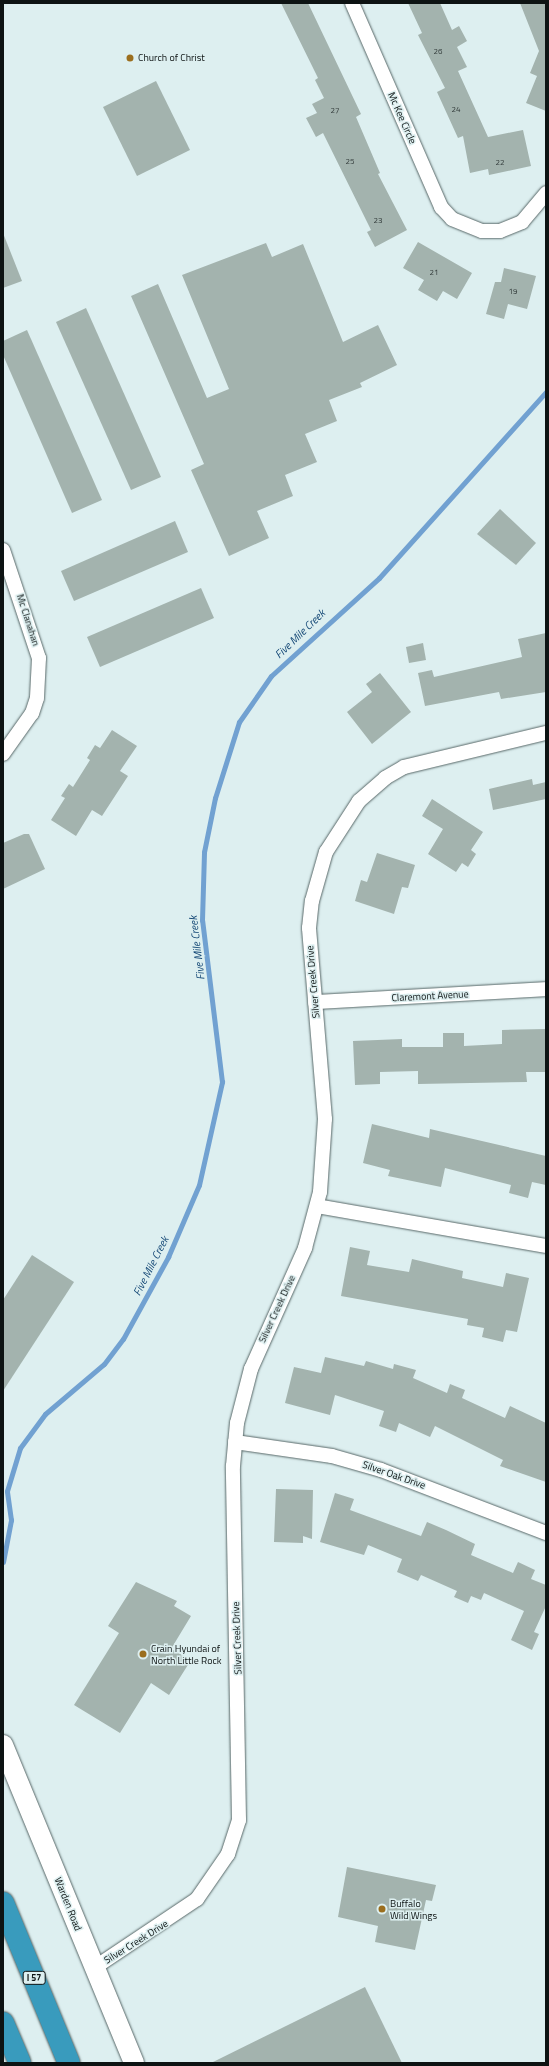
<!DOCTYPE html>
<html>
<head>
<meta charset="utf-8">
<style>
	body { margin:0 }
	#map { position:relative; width:549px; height:2066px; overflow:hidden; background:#ddeff0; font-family:"Titillium Web",sans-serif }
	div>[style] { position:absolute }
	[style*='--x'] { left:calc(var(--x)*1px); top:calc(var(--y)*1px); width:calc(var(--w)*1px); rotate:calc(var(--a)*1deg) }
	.stream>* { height:5px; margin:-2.5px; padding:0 2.5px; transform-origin:2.5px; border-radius:2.5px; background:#71a1d1 }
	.building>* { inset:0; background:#a3b3ae }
	.roads { filter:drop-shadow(0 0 1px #586868) drop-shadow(0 0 1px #586868) }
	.minor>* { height:14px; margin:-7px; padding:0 7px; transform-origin:7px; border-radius:7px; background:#fff }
	.secondary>* { height:20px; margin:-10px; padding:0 10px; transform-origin:10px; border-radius:10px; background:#fff }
	.motorway>* { height:22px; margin:-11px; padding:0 11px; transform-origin:11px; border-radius:11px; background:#399bbd }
	.dots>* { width:11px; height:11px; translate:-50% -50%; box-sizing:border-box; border:2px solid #ddeff0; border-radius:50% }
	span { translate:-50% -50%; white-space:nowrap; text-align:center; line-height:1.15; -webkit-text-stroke:3px #ddeff0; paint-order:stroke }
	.number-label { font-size:8px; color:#323b3a }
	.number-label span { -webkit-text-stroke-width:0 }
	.shield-label span { padding:1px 3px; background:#ddeff0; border:1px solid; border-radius:3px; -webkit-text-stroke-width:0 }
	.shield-label { font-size:9px; color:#0d1313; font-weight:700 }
	.poi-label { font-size:10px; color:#0d1313 }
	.left { translate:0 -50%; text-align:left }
	.street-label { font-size:10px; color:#0d1313 }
	.water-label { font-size:11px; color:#134775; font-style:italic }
	.frame { position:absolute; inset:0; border:4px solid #0d1313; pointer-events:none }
</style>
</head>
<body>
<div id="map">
	<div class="stream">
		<i style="--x:3;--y:1562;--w:43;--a:-79.2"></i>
		<i style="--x:11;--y:1520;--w:29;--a:-98"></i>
		<i style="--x:7;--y:1491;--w:45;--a:-73.2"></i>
		<i style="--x:20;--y:1448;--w:42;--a:-53.7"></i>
		<i style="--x:45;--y:1414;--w:77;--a:-40.3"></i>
		<i style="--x:104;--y:1364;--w:31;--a:-53"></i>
		<i style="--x:123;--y:1339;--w:94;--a:-61.2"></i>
		<i style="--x:168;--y:1257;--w:78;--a:-66.7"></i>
		<i style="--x:199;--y:1185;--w:106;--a:-77.4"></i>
		<i style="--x:222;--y:1082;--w:163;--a:-97"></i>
		<i style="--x:202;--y:920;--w:68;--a:-88.3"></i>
		<i style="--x:204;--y:852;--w:55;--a:-78.5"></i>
		<i style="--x:215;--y:798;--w:80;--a:-72.5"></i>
		<i style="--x:239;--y:722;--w:56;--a:-55.2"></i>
		<i style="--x:271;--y:676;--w:146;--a:-42.2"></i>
		<i style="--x:379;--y:578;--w:250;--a:-48.1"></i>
	</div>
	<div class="building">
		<i style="clip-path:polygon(281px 3px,308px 3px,361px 114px,356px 117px,380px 173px,378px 174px,407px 230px,375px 247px,367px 232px,371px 230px,323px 133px,316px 137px,306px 118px,317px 113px,312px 104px,324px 98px,315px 80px,318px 78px)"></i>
		<i style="clip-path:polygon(408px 3px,440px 3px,452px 30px,459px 26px,467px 41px,457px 47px,467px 67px,458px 71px,488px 137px,523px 130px,531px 166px,489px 175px,488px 169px,470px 173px,463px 136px,458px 138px,437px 92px,445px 88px,418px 35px,422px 33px)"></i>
		<i style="clip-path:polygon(520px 3px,546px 3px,546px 111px,526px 103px,537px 76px,530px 73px,539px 51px)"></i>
		<i style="clip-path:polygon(156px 81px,190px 150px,137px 176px,103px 107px)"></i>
		<i style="clip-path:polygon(3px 233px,22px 281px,3px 288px)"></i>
		<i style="clip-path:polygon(418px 242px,472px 273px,457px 299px,443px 291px,437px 301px,418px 290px,424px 280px,403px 268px)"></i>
		<i style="clip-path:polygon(266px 243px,272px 257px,303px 244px,343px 342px,378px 325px,397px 365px,360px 383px,362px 387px,329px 400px,337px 421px,305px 434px,317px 462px,285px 475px,293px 496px,257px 511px,269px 538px,229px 556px,191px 470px,204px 464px,131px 296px,158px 284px,207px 398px,229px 389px,182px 275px)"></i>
		<i style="clip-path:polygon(504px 268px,536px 276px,527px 309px,508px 304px,504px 319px,486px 314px,495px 282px,501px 282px)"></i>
		<i style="clip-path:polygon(86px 308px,161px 477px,131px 490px,56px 322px)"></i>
		<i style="clip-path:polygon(27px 330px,102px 500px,72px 513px,3px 355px,3px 341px)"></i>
		<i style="clip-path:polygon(500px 509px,536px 543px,516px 565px,477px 534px)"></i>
		<i style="clip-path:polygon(175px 521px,188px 552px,74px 601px,61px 571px)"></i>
		<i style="clip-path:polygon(201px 588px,214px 618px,100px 667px,87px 637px)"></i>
		<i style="clip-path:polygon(546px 633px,546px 692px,501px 699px,499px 692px,425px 706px,418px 673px,432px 670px,434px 677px,522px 657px,518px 639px)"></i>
		<i style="clip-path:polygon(423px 643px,426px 660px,409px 663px,406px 647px)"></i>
		<i style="clip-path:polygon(380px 673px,411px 712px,372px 744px,347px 712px,372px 692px,366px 684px)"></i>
		<i style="clip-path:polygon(112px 730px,137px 746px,120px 771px,128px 776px,102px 816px,92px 810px,76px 836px,51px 820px,65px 798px,61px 796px,69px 784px,73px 787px,90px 760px,87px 758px,95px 745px,100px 748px)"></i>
		<i style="clip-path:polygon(532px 779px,533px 785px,546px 782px,546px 799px,493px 810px,489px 789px)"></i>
		<i style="clip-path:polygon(432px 799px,483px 832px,471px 850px,476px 854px,468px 867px,462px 863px,456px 872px,428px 854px,443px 829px,422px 816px)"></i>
		<i style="clip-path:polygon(24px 834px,29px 834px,45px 869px,3px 889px,3px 843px)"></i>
		<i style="clip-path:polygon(377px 853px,415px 865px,408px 888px,402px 887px,394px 914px,355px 901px,361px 880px,367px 882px)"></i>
		<i style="clip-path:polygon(546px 1029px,546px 1072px,526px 1072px,527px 1082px,418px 1084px,418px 1071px,380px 1072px,380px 1084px,355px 1085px,353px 1041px,402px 1039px,402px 1047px,443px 1047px,443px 1033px,464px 1033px,464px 1046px,502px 1044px,502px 1030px)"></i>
		<i style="clip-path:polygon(372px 1124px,429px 1138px,430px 1129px,546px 1156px,546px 1185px,532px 1182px,528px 1198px,509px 1193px,511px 1185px,445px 1168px,441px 1187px,388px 1176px,390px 1170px,363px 1163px)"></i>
		<i style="clip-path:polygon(350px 1247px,370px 1251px,367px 1265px,409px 1272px,412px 1259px,463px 1271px,462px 1278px,503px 1287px,506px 1273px,529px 1278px,517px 1332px,506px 1330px,503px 1342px,482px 1337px,484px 1328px,467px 1325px,468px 1319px,341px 1296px)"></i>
		<i style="clip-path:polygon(32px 1255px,74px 1282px,3px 1391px,3px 1300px)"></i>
		<i style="clip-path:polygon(325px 1357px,364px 1366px,366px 1361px,393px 1369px,394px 1364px,416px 1370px,413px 1378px,447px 1393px,450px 1384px,465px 1390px,462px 1398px,505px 1418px,510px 1406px,546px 1423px,546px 1482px,500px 1466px,503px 1460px,435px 1426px,430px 1437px,399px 1423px,396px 1432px,379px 1426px,384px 1411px,335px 1395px,330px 1415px,285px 1403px,294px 1367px,321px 1373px)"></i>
		<i style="clip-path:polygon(276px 1489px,313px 1490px,312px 1539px,303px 1536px,303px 1543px,274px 1542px)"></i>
		<i style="clip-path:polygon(335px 1493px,354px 1499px,350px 1510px,421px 1536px,427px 1522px,446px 1530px,475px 1544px,471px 1555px,513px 1573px,518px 1562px,535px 1570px,531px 1579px,546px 1585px,546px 1606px,534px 1632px,539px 1634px,532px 1650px,511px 1640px,524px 1611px,484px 1593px,481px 1600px,471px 1596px,468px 1603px,454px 1597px,457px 1591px,421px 1575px,418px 1581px,397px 1572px,402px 1559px,368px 1545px,364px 1555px,320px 1542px)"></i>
		<i style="clip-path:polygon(136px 1582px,177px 1601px,174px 1606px,191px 1616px,171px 1649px,191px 1660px,169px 1695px,151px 1683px,120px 1733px,74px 1705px,119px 1633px,108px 1626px)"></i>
		<i style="clip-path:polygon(347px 1867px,436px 1885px,432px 1901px,426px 1900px,415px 1950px,375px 1942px,378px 1926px,338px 1917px)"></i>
		<i style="clip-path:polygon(365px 1987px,402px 2063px,211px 2063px)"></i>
	</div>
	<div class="roads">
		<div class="minor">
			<i style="--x:352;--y:3;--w:223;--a:66.4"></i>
			<i style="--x:441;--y:207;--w:16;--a:47"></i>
			<i style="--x:452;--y:219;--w:32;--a:22"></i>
			<i style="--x:482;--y:231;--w:18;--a:0"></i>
			<i style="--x:500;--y:231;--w:24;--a:-22"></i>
			<i style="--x:522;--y:222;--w:38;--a:-50"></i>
			<i style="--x:3;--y:550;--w:114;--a:71.6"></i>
			<i style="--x:39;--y:658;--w:40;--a:92.9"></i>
			<i style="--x:37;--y:698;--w:16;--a:108"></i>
			<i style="--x:32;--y:713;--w:50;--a:125.3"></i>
			<i style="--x:315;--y:1002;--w:231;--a:-3.2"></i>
			<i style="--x:317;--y:1206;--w:232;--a:9.9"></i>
			<i style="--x:235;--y:1442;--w:98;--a:8.2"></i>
			<i style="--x:332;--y:1456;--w:51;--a:15.9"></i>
			<i style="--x:381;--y:1470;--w:177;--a:20.9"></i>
			<i style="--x:94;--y:1968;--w:124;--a:-33.8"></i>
			<i style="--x:197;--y:1899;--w:55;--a:-55.4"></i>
			<i style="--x:228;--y:1854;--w:36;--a:-72"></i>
			<i style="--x:239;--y:1820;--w:354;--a:-91"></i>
			<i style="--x:233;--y:1466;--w:43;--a:-84.7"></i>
			<i style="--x:237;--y:1423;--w:56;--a:-75.5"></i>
			<i style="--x:251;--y:1369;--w:133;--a:-65.9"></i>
			<i style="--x:305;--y:1248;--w:58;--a:-75"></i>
			<i style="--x:320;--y:1192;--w:73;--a:-86.1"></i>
			<i style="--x:325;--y:1119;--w:192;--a:-94.8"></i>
			<i style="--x:309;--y:928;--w:27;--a:-84"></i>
			<i style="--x:312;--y:901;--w:51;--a:-74.1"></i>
			<i style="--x:326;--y:852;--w:61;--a:-57.1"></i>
			<i style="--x:359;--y:801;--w:35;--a:-41"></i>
			<i style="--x:385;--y:778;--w:22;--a:-30"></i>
			<i style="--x:404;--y:767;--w:146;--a:-13.5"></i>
		</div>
		<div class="secondary">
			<i style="--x:3;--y:1745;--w:344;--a:67.6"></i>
		</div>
		<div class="motorway">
			<i style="--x:3;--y:1903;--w:173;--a:67.6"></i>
			<i style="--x:3;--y:2023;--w:43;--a:67"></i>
		</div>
	</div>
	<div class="dots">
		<i style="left:130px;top:58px;background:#9b6e1e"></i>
		<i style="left:143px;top:1654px;background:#9b6e1e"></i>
		<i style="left:382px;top:1909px;background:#9b6e1e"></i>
	</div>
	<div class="number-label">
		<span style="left:438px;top:52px">26</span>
		<span style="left:456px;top:110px">24</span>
		<span style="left:335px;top:111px">27</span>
		<span style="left:350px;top:162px">25</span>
		<span style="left:500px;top:163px">22</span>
		<span style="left:378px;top:221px">23</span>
		<span style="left:434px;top:273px">21</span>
		<span style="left:513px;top:292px">19</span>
	</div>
	<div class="shield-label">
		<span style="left:34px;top:1978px">I 57</span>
	</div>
	<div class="poi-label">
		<span class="left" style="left:138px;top:58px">Church of Christ</span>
		<span class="left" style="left:151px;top:1654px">Crain Hyundai of<br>North Little Rock</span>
		<span class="left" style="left:390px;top:1909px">Buffalo<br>Wild Wings</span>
	</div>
	<div class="street-label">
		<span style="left:402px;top:118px;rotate:66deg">Mc Kee Circle</span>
		<span style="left:28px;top:620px;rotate:72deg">Mc Clanahan</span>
		<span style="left:313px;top:982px;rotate:-95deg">Silver Creek Drive</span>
		<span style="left:430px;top:996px;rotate:-3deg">Claremont Avenue</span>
		<span style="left:277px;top:1309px;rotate:-65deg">Silver Creek Drive</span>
		<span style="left:394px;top:1475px;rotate:19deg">Silver Oak Drive</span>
		<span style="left:237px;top:1638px;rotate:-92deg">Silver Creek Drive</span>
		<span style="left:68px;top:1904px;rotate:68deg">Warden Road</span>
		<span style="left:136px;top:1942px;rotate:-32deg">Silver Creek Drive</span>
	</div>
	<div class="water-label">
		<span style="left:300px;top:634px;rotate:-44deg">Five Mile Creek</span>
		<span style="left:197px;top:948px;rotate:-97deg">Five Mile Creek</span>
		<span style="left:151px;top:1266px;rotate:-63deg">Five Mile Creek</span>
	</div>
	<div class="frame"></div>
</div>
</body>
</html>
